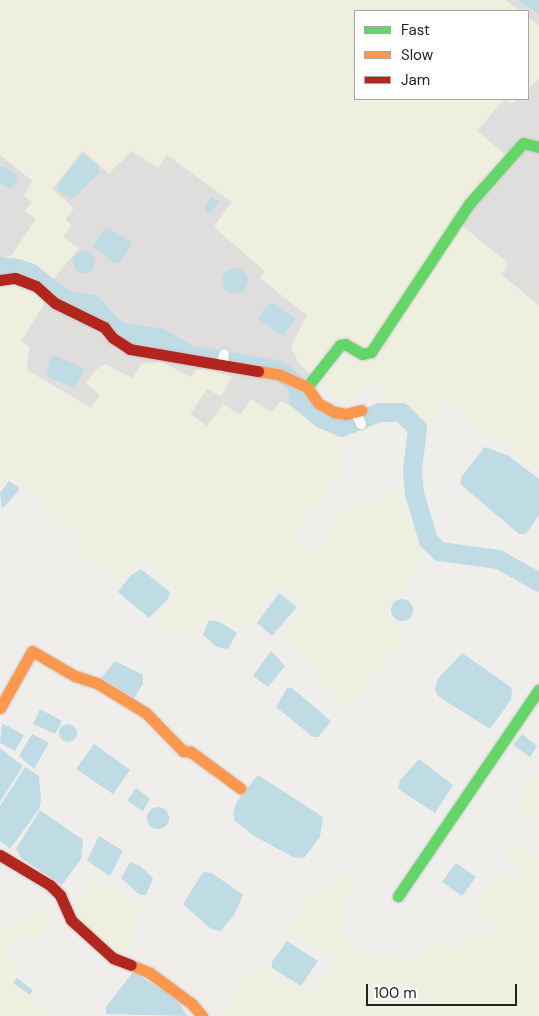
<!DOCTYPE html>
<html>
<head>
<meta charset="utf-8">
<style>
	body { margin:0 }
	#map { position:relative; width:539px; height:1016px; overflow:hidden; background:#f0eeeb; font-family:"DM Sans",sans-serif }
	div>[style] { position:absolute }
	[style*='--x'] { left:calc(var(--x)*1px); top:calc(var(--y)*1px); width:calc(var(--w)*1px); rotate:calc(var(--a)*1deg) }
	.residential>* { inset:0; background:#dfdedc }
	.farmland>* { inset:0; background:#efefdf }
	.water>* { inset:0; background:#bfdbe3 }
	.round { border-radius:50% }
	.river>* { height:19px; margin:-9.5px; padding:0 9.5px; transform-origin:9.5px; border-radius:9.5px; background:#bfdbe3 }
	.roads { filter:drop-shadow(0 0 1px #c9c8c7) drop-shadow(0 0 1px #c9c8c7) }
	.street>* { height:10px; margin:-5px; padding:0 5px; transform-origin:5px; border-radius:5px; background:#fdfcfc }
	.fast>* { height:11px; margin:-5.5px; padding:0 5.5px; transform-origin:5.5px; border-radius:5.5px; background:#63d668 }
	.slow>* { height:11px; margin:-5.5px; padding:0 5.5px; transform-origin:5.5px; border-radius:5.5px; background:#ff974d }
	.jam>* { height:11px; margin:-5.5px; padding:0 5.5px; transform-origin:5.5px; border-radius:5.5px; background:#b3261e }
	span { translate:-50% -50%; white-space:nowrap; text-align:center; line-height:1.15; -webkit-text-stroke:4px #fff; paint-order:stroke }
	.legend { position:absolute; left:354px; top:10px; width:175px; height:90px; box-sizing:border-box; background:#fff; border:1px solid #a7a7a7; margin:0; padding:6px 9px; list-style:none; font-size:15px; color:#222 }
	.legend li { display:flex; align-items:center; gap:10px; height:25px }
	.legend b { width:25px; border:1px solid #a7a7a7 }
	.scale { position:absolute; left:366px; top:984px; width:151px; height:22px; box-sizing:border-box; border:2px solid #222; border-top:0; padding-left:6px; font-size:15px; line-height:18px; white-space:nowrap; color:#222; -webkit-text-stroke:4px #fff; paint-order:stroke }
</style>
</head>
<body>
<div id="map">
	<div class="residential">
		<i style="clip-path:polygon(505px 0,539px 0,539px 26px,528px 17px,528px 11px,520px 11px)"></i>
		<i style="clip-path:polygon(539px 78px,539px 306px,502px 275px,461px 225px,511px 160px,477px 131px,504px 99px,512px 104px,518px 99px,528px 99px,528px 89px)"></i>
		<i style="clip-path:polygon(83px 150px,109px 173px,132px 151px,167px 155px,232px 202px,214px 227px,265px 271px,260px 278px,307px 315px,313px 376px,290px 407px,281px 401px,271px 413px,240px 415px,207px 426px,190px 414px,207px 389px,221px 396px,231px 377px,132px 378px,86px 383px,101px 394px,91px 408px,26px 370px,29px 347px,20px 341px,46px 301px,52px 281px,78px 249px,63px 237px,66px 219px,52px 189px)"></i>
		<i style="clip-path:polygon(0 155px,33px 181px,24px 195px,32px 202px,36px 219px,12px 255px,0 259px)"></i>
	</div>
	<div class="farmland">
		<i style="clip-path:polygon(0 0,505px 0,520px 11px,355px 11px,355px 99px,504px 99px,477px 131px,507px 156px,368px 351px,348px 342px,313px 376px,299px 364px,291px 347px,307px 315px,260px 278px,265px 271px,214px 227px,232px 202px,167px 155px,158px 168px,132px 151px,109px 173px,82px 150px,52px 189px,74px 208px,66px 219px,71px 226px,63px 237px,78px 248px,52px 281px,12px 255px,36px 219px,25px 211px,32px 202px,24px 195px,33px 181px,0 155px)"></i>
		<i style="clip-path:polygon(528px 17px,539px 26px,539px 78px,528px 89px)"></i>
		<i style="clip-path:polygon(461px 225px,508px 263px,502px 275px,539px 306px,539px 471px,495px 438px,488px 437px,448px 402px,432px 423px,407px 404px,381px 407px,381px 386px,369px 381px,349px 404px,321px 386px,340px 348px,360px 356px)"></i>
		<i style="clip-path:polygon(10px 283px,46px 301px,21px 341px,29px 347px,27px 370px,91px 408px,100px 395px,86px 383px,96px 370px,105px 364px,132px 378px,142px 364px,162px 362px,191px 377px,196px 369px,213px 370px,232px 377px,221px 396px,207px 389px,190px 414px,207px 426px,223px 404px,240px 415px,251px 399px,271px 412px,281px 401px,345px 437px,337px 459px,344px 469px,290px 536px,312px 553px,317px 553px,339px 518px,359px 496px,372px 507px,389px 488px,404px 501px,424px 558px,384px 613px,407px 635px,347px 708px,318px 682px,323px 674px,282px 634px,303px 610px,305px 603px,287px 588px,279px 586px,246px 632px,214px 609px,189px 640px,171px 627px,162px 636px,152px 626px,181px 592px,148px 558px,141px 559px,118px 585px,78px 551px,84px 542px,16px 478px,11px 475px,0 488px,0 296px)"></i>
		<i style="clip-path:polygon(539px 554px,539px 578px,528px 570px)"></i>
		<i style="clip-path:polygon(539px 770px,539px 822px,514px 806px)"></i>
		<i style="clip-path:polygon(513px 842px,535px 855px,539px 850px,539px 1016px,222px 1016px,254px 966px,262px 967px,302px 995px,314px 993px,337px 960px,288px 929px,316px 886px,324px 889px,336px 870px,353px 881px,344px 898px,350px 905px,338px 933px,375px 957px,388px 953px,399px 959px,416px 961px,432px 938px,449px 949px,457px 947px,469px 929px,485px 938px,493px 926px,471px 912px,497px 871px,512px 880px,519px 869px,502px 858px)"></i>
		<i style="clip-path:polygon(92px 876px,146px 909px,120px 957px,83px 928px,71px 908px)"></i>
		<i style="clip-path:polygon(36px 911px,49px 921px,35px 940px,22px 930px,4px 954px,20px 967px,10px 982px,47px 1010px,47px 1013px,45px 1016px,0 1016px,0 933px,10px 929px,25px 913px,30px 917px)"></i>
	</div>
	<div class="water">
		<i style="clip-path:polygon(519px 0,539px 0,539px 14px,526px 6px)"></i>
		<i style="clip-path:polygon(82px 154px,96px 164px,100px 172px,71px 200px,58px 190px,57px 185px)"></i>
		<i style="clip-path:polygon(0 167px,5px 167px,17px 175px,18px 181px,11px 188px,0 184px)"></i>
		<i style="clip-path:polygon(211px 196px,219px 202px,208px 214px,204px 208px)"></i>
		<i style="clip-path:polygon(106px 227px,132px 242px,120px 263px,114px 263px,93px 246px)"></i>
		<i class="round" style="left:73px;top:251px;width:22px;height:22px"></i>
		<i class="round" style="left:222px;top:268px;width:26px;height:26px"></i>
		<i style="clip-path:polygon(272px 303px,295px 318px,283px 336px,258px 319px,266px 307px)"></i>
		<i style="clip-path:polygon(55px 355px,84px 369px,75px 388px,46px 376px,50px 359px)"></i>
		<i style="clip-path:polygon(485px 447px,509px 456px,539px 479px,539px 515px,526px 534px,519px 534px,460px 484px,462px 476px)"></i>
		<i style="clip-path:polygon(9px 481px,20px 489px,2px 509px,0 493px)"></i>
		<i style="clip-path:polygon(141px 569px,170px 592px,168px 599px,149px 618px,118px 592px,131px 575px)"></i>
		<i style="clip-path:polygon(279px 593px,297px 607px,272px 636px,257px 623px)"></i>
		<i class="round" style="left:391px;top:599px;width:22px;height:22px"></i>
		<i style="clip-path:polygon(209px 620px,220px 622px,237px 633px,228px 649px,217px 647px,203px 635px)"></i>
		<i style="clip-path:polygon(271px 651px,285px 666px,268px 687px,253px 676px)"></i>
		<i style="clip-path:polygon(462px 653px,512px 688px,511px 700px,490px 729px,439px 697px,435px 690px,437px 680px)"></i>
		<i style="clip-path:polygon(115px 661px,143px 675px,143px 684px,134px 698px,101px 678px)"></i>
		<i style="clip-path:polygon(287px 688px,292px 688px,331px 721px,318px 737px,313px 737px,276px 707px)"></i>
		<i style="clip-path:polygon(40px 709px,62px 721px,55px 734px,33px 724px)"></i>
		<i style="clip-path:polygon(2px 723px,24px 735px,15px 751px,0 743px)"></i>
		<i class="round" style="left:59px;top:724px;width:18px;height:18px"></i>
		<i style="clip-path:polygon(32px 734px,49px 743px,34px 769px,19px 756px)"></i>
		<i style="clip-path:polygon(522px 734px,537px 746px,530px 757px,513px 745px)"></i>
		<i style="clip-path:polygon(94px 744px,130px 770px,113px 794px,76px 769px)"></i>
		<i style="clip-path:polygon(0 748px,23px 766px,0 802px)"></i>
		<i style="clip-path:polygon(419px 759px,453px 785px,435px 813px,398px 789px,400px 780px)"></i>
		<i style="clip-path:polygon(25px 767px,39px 776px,41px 800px,39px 809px,10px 849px,0 841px,0 806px)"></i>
		<i style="clip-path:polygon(258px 775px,323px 817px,320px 837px,304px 858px,293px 857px,254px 836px,235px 821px,233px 813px,236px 803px)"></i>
		<i style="clip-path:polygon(136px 788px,150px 799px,143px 811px,127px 801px)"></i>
		<i class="round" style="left:147px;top:807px;width:22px;height:22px"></i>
		<i style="clip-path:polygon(40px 810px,83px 840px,81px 859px,62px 885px,21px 858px,16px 849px)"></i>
		<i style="clip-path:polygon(99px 836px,123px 851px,110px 876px,87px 861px)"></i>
		<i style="clip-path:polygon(130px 862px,140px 866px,153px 878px,146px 895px,140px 895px,121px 878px)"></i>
		<i style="clip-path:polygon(456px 863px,476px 877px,462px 896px,442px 882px)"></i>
		<i style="clip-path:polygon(203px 872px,212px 873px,243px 895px,234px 915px,221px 931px,211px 929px,183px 904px)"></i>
		<i style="clip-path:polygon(287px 941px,318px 961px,301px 986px,272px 968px,272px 962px)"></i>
		<i style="clip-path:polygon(133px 972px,169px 994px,180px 1004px,187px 1016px,106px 1014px,106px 1007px)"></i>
		<i style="clip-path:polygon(17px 978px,33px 990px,30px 995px,13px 983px)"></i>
	</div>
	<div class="river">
		<i style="--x:0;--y:266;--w:18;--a:6"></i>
		<i style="--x:18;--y:268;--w:14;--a:21"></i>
		<i style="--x:31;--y:273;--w:42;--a:38.2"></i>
		<i style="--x:64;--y:299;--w:28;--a:10"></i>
		<i style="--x:92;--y:304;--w:30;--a:48"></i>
		<i style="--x:112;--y:326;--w:12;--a:31"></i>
		<i style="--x:122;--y:332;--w:37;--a:8"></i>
		<i style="--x:159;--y:337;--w:34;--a:30"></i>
		<i style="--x:189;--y:354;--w:90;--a:9.6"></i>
		<i style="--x:278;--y:369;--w:25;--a:40"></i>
		<i style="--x:297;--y:385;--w:14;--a:86"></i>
		<i style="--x:298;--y:399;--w:30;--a:40"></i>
		<i style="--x:321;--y:418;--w:22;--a:24"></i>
		<i style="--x:341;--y:427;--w:41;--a:-21.5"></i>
		<i style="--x:379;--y:412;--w:22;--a:0"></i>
		<i style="--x:401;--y:412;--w:23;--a:45"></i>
		<i style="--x:417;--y:428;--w:42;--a:96.8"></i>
		<i style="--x:412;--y:470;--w:23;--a:85"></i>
		<i style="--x:414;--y:493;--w:49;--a:73.4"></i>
		<i style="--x:428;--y:540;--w:16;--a:45"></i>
		<i style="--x:439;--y:551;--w:60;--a:7.7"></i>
		<i style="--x:498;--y:559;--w:47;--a:29.3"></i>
	</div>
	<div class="roads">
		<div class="street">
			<i style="--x:222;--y:367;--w:13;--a:-81"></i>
			<i style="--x:357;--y:415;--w:10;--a:66"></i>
		</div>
		<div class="fast">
			<i style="--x:307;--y:387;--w:53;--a:-51.8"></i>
			<i style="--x:340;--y:345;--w:5;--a:-11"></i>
			<i style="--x:345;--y:344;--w:20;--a:30"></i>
			<i style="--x:362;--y:354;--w:9;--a:-13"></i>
			<i style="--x:371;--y:352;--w:178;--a:-56.5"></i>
			<i style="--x:469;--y:204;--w:81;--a:-48.5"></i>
			<i style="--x:523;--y:143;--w:16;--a:14"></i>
			<i style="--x:398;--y:896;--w:250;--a:-55.7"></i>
		</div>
		<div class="slow">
			<i style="--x:258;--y:371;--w:20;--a:9"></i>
			<i style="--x:278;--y:374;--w:32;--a:24"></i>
			<i style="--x:307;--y:387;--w:19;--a:55"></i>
			<i style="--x:318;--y:403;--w:18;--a:29"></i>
			<i style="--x:334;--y:412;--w:12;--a:9"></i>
			<i style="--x:346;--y:414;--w:16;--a:-14"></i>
			<i style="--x:0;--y:708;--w:65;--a:-60.7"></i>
			<i style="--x:32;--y:651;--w:50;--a:30.2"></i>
			<i style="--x:75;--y:676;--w:23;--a:18"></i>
			<i style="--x:97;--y:683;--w:57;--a:31.5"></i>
			<i style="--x:146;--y:713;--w:53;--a:45.8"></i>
			<i style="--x:183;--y:751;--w:8;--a:7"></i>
			<i style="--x:191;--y:752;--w:61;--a:36.3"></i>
			<i style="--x:131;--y:965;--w:21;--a:23"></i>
			<i style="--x:150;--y:973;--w:52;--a:36.4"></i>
			<i style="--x:192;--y:1004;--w:16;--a:50"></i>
		</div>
		<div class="jam">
			<i style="--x:0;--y:280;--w:15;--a:-8"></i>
			<i style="--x:15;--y:278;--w:22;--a:21"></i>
			<i style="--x:36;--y:286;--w:25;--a:42"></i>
			<i style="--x:55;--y:303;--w:55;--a:26.1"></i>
			<i style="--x:104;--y:327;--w:14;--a:51"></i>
			<i style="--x:113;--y:338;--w:20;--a:33"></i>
			<i style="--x:130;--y:349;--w:130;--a:9.8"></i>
			<i style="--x:0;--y:855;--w:58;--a:31"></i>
			<i style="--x:50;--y:885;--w:14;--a:45"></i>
			<i style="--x:60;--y:895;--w:27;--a:66"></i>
			<i style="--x:71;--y:920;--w:57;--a:42.1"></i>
			<i style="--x:113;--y:958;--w:19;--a:21"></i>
		</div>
	</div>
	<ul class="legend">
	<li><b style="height:6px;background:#63d668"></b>Fast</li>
	<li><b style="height:6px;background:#ff974d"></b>Slow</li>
	<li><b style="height:6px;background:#b3261e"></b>Jam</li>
	</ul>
	<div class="scale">100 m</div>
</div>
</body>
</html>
